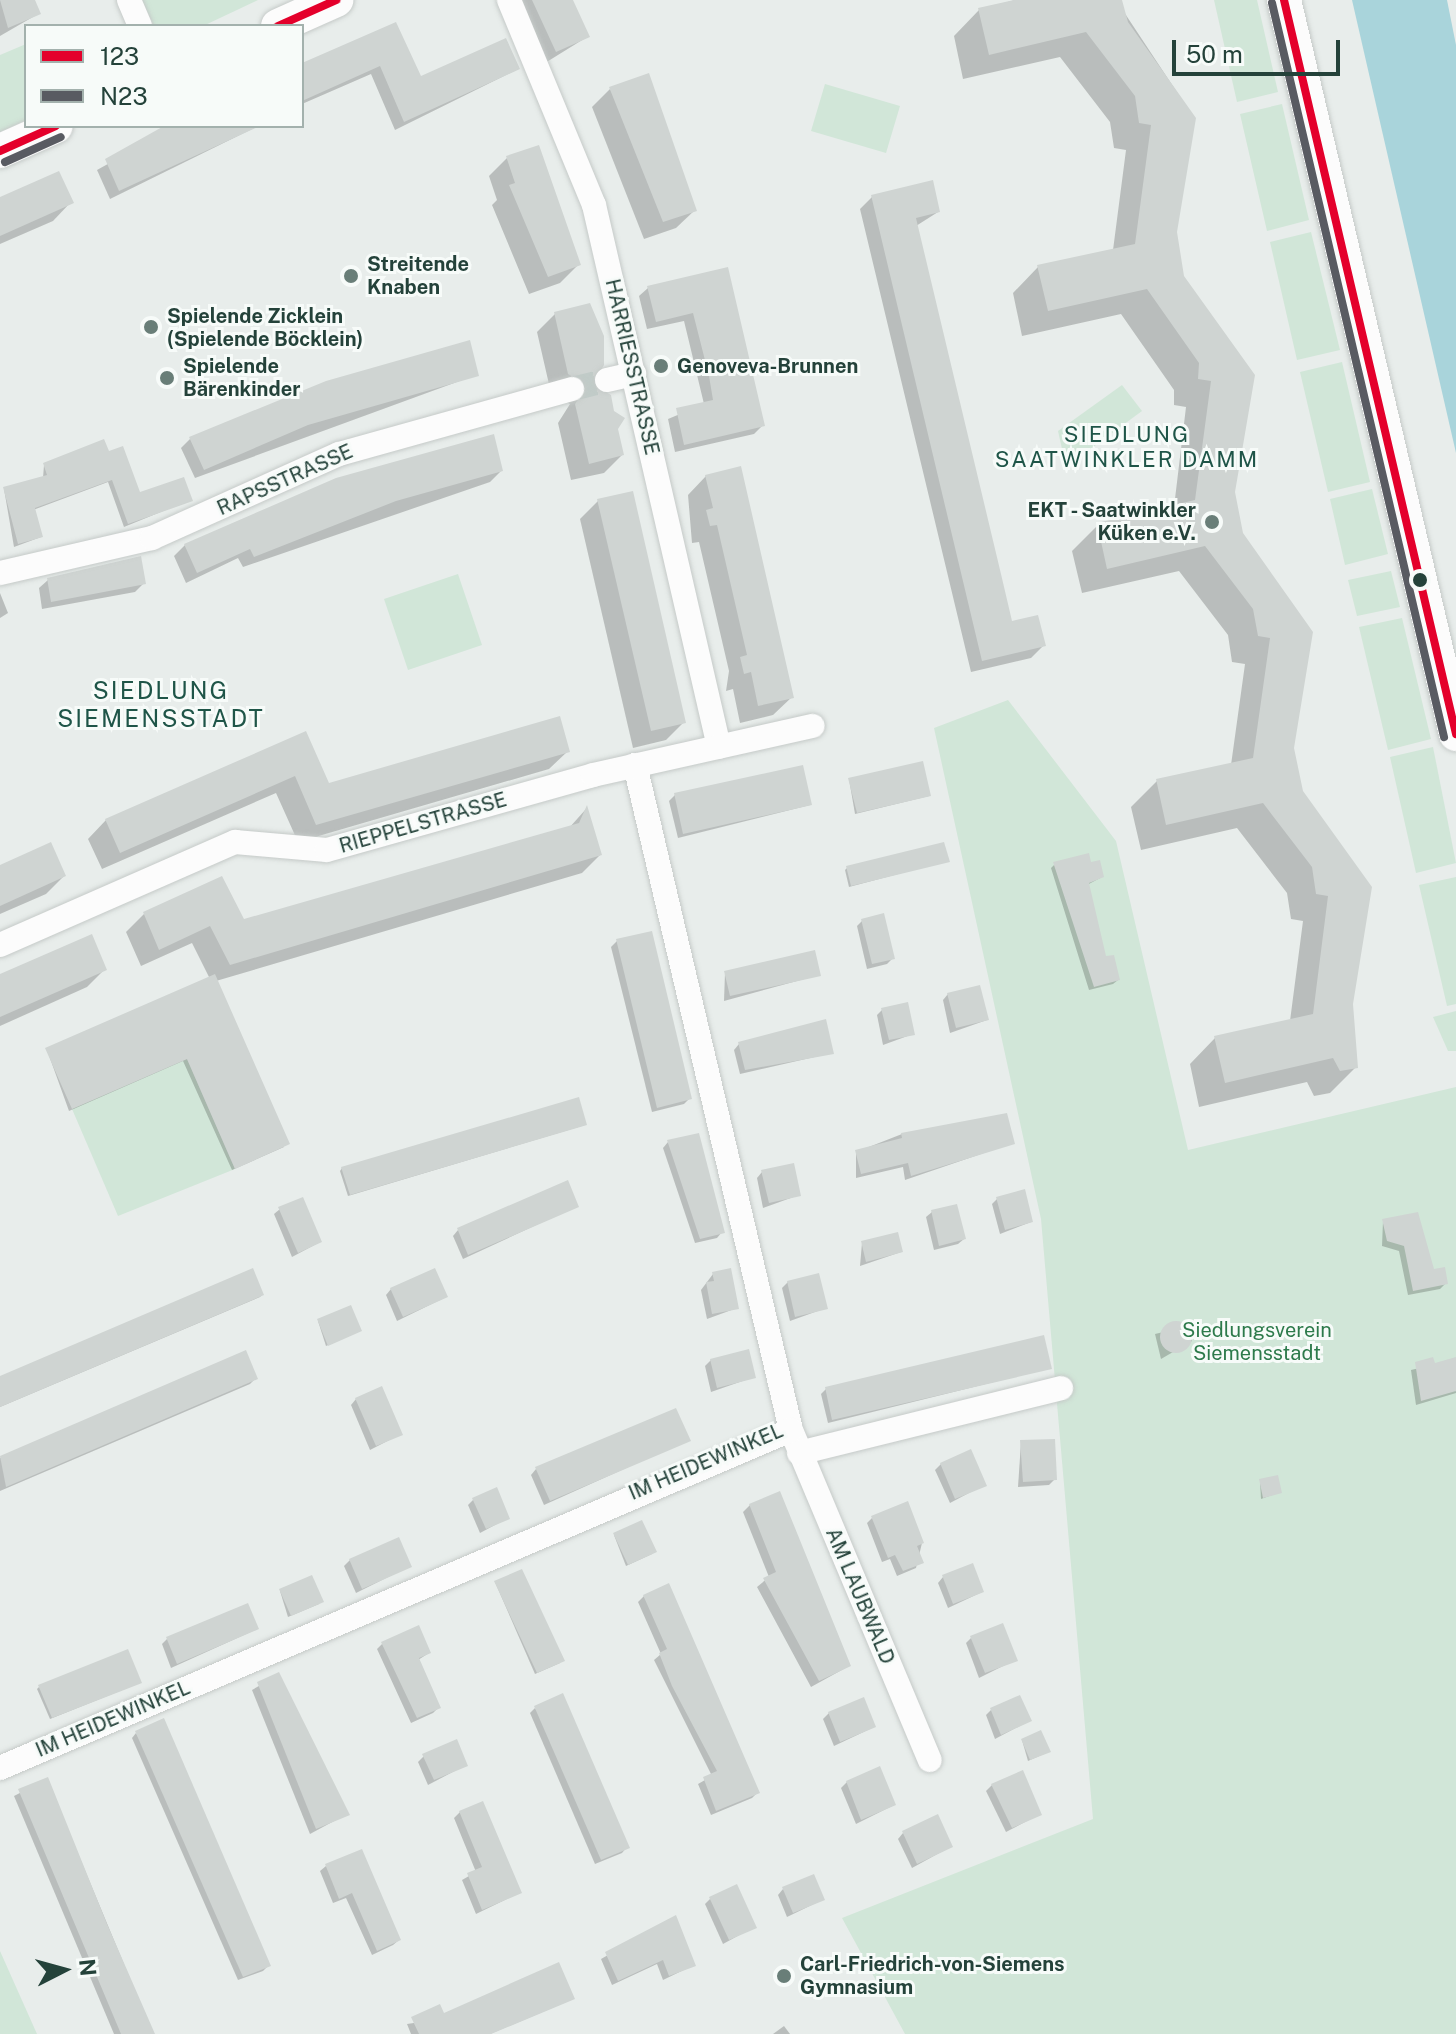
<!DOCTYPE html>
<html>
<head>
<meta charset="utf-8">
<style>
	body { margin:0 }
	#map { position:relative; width:1456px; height:2034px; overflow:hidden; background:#e8edeb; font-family:"Public Sans",sans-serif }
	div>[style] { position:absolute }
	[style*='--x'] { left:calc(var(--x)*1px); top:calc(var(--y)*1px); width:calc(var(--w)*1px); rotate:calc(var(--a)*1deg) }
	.green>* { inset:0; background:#d1e6d8 }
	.water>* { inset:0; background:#a9d4db }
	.shadow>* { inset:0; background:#0003 }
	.building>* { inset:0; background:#cfd4d2 }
	.round { border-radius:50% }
	.street-tunnel>* { height:24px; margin-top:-12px; transform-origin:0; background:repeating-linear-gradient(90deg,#c1cbc8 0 24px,transparent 0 36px) }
	.roads { filter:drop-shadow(0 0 2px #c5cac8) drop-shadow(0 0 2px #c5cac8) }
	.street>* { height:24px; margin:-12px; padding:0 12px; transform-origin:12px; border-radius:12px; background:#fcfcfc }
	.secondary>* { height:34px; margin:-17px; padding:0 17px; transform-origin:17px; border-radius:17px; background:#fcfcfc }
	.bus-1>* { height:8px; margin:-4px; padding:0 4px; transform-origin:4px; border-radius:4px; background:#e4002b }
	.bus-2>* { height:8px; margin:-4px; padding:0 4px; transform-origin:4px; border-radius:4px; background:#595b62 }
	.dots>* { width:22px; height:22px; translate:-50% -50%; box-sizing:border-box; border:4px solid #f7fbf9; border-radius:50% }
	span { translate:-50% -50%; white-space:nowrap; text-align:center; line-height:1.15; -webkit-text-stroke:6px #f7fbf9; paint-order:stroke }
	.poi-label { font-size:20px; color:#24423a; font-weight:700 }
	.left { translate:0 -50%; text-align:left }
	.right { translate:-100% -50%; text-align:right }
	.street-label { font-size:20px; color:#24423a }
	.park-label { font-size:20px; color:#2d7a4b }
	.neighbourhood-label { font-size:22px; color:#1f5548; letter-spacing:2px }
	.quarter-label { font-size:24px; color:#1f5548; letter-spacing:2px }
	.legend { position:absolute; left:24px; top:24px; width:280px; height:104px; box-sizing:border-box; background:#f7fbf9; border:2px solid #a3b1ad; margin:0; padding:10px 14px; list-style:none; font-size:24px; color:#24423a }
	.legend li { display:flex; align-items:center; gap:16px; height:40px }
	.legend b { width:40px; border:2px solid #a3b1ad }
	.north { position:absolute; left:24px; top:1930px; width:80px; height:80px; -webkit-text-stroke:6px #f7fbf9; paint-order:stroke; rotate:84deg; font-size:22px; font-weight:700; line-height:32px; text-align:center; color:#24423a }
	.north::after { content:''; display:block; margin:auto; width:28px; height:36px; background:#24423a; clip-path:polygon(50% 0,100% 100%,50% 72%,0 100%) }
	.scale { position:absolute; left:1172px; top:40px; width:168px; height:36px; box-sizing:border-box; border:4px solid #24423a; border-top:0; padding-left:10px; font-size:24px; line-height:28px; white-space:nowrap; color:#24423a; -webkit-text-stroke:6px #f7fbf9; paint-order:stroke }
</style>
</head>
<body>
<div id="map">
	<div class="green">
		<i style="clip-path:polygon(142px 0,258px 0,203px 26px,154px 26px)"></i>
		<i style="clip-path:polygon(1214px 0,1257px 0,1278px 92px,1237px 102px)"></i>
		<i style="clip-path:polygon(26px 44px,26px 120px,0 132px,0 55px)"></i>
		<i style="clip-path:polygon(825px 84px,900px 106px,886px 153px,811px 131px)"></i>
		<i style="clip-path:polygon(1282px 104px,1309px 220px,1267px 231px,1240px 114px)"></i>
		<i style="clip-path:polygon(1311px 232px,1340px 350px,1297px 360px,1270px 242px)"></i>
		<i style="clip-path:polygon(1342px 362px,1370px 482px,1328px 492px,1300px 372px)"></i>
		<i style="clip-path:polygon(1122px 385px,1142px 411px,1066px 467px,1058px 431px)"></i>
		<i style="clip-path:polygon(1372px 489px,1388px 554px,1345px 565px,1330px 499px)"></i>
		<i style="clip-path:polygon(1391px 571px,1400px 607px,1357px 616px,1348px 580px)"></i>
		<i style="clip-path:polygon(458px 574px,482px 645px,408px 670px,384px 599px)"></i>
		<i style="clip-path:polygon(1402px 618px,1431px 739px,1388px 750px,1359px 627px)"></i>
		<i style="clip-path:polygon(1008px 700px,1116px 841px,1188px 1150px,1456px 1087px,1456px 2034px,905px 2034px,842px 1918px,1093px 1819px,1041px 1219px,934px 728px)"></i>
		<i style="clip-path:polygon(1433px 747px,1456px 863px,1416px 873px,1390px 757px)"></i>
		<i style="clip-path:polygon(1456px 877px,1456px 1004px,1447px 1006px,1419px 885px)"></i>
		<i style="clip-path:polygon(1456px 1011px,1456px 1051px,1448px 1051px,1433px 1017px)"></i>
		<i style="clip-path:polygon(187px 1059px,235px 1169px,118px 1216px,72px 1109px)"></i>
		<i style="clip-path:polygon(0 1951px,37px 2034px,0 2034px)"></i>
	</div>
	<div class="water">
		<i style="clip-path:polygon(1352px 0,1447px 0,1456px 45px,1456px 453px)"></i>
	</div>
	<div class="shadow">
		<i style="clip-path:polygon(0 0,33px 0,38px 14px,0 36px)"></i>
		<i style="clip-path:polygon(506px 0,571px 0,587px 37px,537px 68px)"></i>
		<i style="clip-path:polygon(1015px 0,1116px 0,1194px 118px,1175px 232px,1183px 277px,1253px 375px,1233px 492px,1241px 533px,1311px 632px,1292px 748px,1301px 792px,1370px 888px,1351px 1003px,1356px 1067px,1330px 1093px,1314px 1096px,1307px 1082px,1199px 1107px,1190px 1064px,1215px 1038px,1290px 1021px,1303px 921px,1291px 919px,1287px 893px,1237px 828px,1141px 850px,1131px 807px,1157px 781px,1231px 765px,1245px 664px,1232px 662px,1228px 635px,1179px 571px,1082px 593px,1072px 551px,1098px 525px,1174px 507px,1186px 407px,1174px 405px,1174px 390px,1121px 314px,1022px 336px,1013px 293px,1038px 267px,1113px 250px,1126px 150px,1114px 148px,1110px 122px,1060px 57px,963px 79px,954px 36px,979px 10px)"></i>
		<i style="clip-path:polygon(395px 25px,420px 79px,518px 69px,395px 130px,371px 74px,302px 104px,302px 65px)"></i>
		<i style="clip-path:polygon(610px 89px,695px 210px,676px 228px,644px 239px,592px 107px)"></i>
		<i style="clip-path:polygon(176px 126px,258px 126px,110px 199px,97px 170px)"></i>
		<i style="clip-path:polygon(507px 158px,578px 265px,560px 283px,529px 294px,492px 205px,497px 200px,489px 176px)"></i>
		<i style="clip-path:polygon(872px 197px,938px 212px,916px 226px,1011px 623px,1044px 645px,1031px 658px,971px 672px,860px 209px)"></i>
		<i style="clip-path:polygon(0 200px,71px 202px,53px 221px,0 244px)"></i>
		<i style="clip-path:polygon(727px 269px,763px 425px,754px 434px,675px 452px,668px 419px,704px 404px,684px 321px,647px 329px,639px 296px,648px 288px)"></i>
		<i style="clip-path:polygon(555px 314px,616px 429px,622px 455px,604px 473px,571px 480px,558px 423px,570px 404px,551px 393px,537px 332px)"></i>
		<i style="clip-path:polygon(476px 375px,195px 478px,181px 448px,190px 439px)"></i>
		<i style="clip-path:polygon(108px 454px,139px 495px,190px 500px,124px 527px,108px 482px,33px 510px,41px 537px,14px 547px,4px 489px,43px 478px,44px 465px)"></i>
		<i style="clip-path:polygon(501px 471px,490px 482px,243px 567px,238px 558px,186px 583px,174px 556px,185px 545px)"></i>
		<i style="clip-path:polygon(706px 476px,792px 697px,773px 715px,740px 723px,733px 689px,726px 691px,729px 671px,699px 542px,692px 543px,688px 495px)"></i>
		<i style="clip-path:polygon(598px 501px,684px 722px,666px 740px,633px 748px,580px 519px)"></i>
		<i style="clip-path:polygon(48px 580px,144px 583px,135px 592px,42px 609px,39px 588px)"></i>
		<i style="clip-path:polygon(0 593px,8px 613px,0 618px)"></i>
		<i style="clip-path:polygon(305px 733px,328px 786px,568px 751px,549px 769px,298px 842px,276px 793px,102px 869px,88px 839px,106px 820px)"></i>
		<i style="clip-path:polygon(849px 779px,929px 796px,855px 814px)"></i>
		<i style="clip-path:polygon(675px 795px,810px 805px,678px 838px,669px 801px)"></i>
		<i style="clip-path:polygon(586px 809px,600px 855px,582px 873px,216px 981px,284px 1147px,232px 1170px,183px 1061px,69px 1111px,47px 1050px,210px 979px,192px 943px,141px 966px,126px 932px,144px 914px,243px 921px,569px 828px)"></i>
		<i style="clip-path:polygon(947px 861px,849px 887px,845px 870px,847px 868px)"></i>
		<i style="clip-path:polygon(1056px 863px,1090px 864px,1102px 877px,1087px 885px,1105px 959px,1118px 980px,1113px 984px,1089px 990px,1051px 868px)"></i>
		<i style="clip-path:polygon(0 867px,64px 876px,46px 894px,0 914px)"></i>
		<i style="clip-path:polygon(862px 921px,893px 958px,887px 964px,867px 969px,857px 926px)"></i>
		<i style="clip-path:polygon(617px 941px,690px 1098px,684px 1104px,652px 1112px,611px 947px)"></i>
		<i style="clip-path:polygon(105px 969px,87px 987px,0 1026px,0 976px)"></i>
		<i style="clip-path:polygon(725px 973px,819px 975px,724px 1001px)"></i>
		<i style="clip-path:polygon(948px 994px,987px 1020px,950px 1033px,943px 1000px)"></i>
		<i style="clip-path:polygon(882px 1010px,913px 1034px,883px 1045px,877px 1015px)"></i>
		<i style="clip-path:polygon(739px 1044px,832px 1053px,740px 1074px,734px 1050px)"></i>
		<i style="clip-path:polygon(585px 1125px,348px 1196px,340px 1171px,342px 1168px)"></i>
		<i style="clip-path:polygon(902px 1134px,1013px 1143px,905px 1180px,903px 1167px,856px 1178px,856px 1152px)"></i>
		<i style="clip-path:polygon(668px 1142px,722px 1232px,717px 1238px,695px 1243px,663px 1148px)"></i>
		<i style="clip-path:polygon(762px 1172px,799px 1195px,763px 1208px,757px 1178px)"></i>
		<i style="clip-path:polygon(997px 1199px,1031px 1222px,1000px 1234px,992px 1204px)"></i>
		<i style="clip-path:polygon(577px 1206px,463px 1259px,453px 1236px,458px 1230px)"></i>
		<i style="clip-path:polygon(280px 1209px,320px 1242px,292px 1257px,274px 1214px)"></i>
		<i style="clip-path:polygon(932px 1212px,964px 1239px,958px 1244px,934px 1250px,926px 1217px)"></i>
		<i style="clip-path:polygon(1383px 1221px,1446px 1283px,1440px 1289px,1408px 1295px,1399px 1251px,1382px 1246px)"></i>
		<i style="clip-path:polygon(862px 1243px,901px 1252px,860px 1266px)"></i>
		<i style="clip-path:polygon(713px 1274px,737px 1308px,707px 1319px,701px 1290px)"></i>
		<i style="clip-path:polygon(788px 1282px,826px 1308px,790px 1321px,782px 1288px)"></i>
		<i style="clip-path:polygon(391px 1289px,446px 1297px,397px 1321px,386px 1295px)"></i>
		<i style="clip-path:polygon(262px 1295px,260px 1297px,0 1407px,0 1379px)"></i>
		<i style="clip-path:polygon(318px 1321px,360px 1331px,326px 1346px)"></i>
		<i style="clip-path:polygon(1189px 1326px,1192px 1341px,1161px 1359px,1155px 1334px)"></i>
		<i style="clip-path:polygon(245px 1352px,256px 1378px,250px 1384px,0 1491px,0 1458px)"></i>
		<i style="clip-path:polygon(711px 1360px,754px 1377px,711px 1392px,705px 1366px)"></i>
		<i style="clip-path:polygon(1453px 1360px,1456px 1393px,1416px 1405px,1411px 1370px)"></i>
		<i style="clip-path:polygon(1050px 1368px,828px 1423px,821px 1394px,826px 1389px)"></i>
		<i style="clip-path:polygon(356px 1399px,401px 1434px,370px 1450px,351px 1405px)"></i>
		<i style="clip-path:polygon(688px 1440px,544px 1505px,531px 1475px,536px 1469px)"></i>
		<i style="clip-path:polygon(1021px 1442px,1055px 1479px,1049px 1485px,1018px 1487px)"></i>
		<i style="clip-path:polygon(941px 1464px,984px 1485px,950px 1503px,935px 1470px)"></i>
		<i style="clip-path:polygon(1260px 1481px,1280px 1492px,1261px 1499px)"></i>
		<i style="clip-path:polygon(474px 1499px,508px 1518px,480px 1533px,468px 1505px)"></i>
		<i style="clip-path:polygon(750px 1505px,849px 1666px,811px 1687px,757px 1587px,769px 1577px,743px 1512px)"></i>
		<i style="clip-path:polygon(872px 1518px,922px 1543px,916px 1568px,897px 1576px,890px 1559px,882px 1562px,867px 1523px)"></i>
		<i style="clip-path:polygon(614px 1535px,652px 1554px,626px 1566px)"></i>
		<i style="clip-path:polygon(350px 1560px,410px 1566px,356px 1593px,344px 1566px)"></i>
		<i style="clip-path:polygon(943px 1577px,982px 1592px,948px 1608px,938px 1583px)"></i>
		<i style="clip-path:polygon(495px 1582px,560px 1663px,535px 1674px)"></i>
		<i style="clip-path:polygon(280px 1591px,319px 1604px,288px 1617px)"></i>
		<i style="clip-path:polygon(644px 1596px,758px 1792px,752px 1798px,711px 1815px,698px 1784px,712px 1776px,654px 1660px,661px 1654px,638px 1602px)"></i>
		<i style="clip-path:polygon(257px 1629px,171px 1668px,162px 1644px,167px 1639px)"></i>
		<i style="clip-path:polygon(971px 1638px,1015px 1660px,979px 1678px,966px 1643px)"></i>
		<i style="clip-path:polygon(383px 1643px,429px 1653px,418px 1660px,438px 1708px,433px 1713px,411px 1723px,377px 1649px)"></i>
		<i style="clip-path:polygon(278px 1675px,347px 1814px,310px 1834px,252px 1690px)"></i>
		<i style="clip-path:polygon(137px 1684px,50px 1719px,37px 1689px,39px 1687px)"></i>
		<i style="clip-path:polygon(535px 1708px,627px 1847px,622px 1853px,595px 1864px,530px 1713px)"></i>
		<i style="clip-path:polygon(991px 1710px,1029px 1721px,995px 1739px,986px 1715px)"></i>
		<i style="clip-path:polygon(829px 1713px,874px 1727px,834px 1746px,823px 1719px)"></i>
		<i style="clip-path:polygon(136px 1733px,268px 1966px,263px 1971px,238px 1980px,132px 1738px)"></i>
		<i style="clip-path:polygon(1022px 1740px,1046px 1753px,1028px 1761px)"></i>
		<i style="clip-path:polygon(424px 1756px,466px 1765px,428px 1785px,418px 1762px)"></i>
		<i style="clip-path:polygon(47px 1779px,153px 2034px,114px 2034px,14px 1796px)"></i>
		<i style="clip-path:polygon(847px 1782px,894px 1805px,856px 1824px,841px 1788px)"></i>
		<i style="clip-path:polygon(992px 1785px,1040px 1814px,1006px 1832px,986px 1791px)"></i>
		<i style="clip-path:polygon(460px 1812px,519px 1893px,476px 1914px,462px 1880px,476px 1872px,454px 1818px)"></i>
		<i style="clip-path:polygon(903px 1833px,950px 1847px,912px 1868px,898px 1839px)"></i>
		<i style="clip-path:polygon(326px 1866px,399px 1940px,393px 1945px,372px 1955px,346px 1898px,333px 1903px,320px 1871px)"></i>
		<i style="clip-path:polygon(783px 1889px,822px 1900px,787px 1917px,778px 1895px)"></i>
		<i style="clip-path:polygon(711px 1898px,754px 1927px,723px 1944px,705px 1904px)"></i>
		<i style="clip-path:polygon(675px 1917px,694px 1965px,663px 1980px,657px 1964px,612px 1985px,601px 1959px)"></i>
		<i style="clip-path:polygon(573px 1999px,490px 2034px,411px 2034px,407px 2024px)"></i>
		<i style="clip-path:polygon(784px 2026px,790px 2034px,773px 2034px)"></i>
	</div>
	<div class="building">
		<i style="clip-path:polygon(0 0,35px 0,41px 14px,8px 28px)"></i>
		<i style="clip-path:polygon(532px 0,573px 0,590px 37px,556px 52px)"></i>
		<i style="clip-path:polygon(1014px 0,1122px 0,1128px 22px,1196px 118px,1177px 232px,1184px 276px,1255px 375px,1235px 492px,1243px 533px,1313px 632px,1294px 748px,1303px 791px,1372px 887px,1353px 1004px,1358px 1068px,1340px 1071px,1333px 1058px,1225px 1083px,1214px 1036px,1313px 1014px,1328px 896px,1316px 894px,1312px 867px,1263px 803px,1166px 825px,1156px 779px,1253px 758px,1270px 638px,1258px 636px,1253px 609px,1205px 546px,1107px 569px,1097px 523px,1195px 500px,1211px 381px,1198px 379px,1199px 363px,1147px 289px,1048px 311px,1037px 265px,1135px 244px,1151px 125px,1139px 123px,1135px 96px,1086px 32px,989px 55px,978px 8px)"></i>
		<i style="clip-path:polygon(396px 22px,421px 76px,506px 38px,520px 69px,404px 122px,380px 66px,302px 101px,302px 63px)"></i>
		<i style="clip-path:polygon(649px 73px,697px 211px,663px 222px,609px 87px)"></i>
		<i style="clip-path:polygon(164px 126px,260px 126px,119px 191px,105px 159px)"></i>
		<i style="clip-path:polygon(539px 145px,581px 265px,548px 277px,509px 185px,515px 183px,506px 156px)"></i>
		<i style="clip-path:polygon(59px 171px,74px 203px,0 236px,0 197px)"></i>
		<i style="clip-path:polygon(933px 180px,940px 212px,916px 218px,1001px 574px,1012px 621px,1038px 615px,1046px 646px,982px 661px,871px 195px)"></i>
		<i style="clip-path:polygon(728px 267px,765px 426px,684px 445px,676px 408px,713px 400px,709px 376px,693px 313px,656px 322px,647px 286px)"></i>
		<i style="clip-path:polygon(590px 303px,604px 336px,604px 365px,593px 384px,611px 395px,614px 411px,625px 418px,618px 429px,624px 455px,589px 464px,575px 404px,587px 386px,568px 374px,554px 312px)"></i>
		<i style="clip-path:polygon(470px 340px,479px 376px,308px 425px,204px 470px,189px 437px,326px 381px)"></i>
		<i style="clip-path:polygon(494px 434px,503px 471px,396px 501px,254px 557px,250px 549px,197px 573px,184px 544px,336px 478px)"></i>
		<i style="clip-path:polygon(104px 439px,109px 451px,123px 446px,140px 492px,184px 477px,193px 501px,128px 524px,112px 480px,35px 508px,43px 537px,18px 544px,3px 487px,47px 475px,43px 463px)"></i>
		<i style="clip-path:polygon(741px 466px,794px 698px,758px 706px,751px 672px,744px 674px,740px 657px,747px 655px,717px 525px,710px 526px,706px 510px,713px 508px,705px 475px)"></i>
		<i style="clip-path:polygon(633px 491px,686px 723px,651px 731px,597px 499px)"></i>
		<i style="clip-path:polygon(141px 556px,146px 584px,51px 602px,47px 578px)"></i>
		<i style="clip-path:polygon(560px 716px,570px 752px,316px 825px,295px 776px,120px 853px,105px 819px,306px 731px,329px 783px)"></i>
		<i style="clip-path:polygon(923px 761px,931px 796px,857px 813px,848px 778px)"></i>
		<i style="clip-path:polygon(803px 765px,812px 805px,683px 834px,674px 793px)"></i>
		<i style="clip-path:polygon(587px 805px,602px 855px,230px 965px,210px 926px,159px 950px,143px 912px,222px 876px,244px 919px,579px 823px)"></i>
		<i style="clip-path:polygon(51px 842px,66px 876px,0 906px,0 865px)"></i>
		<i style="clip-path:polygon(944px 842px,950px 862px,851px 886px,846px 866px)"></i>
		<i style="clip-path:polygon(1089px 853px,1091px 862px,1100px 860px,1104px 877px,1089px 883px,1106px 956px,1114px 955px,1120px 980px,1094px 987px,1053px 862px)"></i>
		<i style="clip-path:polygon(884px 913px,895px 959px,872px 964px,861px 919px)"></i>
		<i style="clip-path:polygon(652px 931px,692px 1099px,657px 1108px,616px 939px)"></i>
		<i style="clip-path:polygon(92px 934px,107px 970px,0 1017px,0 974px)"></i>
		<i style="clip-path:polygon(815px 950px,821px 976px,730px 996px,724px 971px)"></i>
		<i style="clip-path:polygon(215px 974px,290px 1144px,235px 1169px,187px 1059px,72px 1109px,45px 1048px)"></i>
		<i style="clip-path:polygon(980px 985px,989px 1020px,956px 1028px,947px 993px)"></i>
		<i style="clip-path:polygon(908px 1002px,915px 1035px,889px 1040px,881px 1008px)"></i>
		<i style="clip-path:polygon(826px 1019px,834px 1054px,745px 1070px,738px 1042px)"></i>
		<i style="clip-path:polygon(579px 1097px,587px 1125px,350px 1195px,341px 1167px)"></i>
		<i style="clip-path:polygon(1007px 1113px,1015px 1144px,911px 1176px,908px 1163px,861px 1174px,855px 1150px,902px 1138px,901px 1133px)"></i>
		<i style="clip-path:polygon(699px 1133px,725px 1233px,700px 1239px,667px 1140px)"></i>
		<i style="clip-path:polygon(794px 1163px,801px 1196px,769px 1203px,761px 1170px)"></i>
		<i style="clip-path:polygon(568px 1180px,579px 1207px,468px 1255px,457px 1228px)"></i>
		<i style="clip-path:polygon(1025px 1189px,1033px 1222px,1005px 1230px,996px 1197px)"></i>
		<i style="clip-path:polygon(303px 1197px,322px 1242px,298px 1253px,278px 1207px)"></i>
		<i style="clip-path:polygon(957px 1204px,966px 1239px,939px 1246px,931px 1210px)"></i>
		<i style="clip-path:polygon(1418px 1212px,1434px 1269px,1445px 1267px,1448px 1284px,1413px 1291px,1404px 1246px,1387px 1241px,1382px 1219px)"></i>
		<i style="clip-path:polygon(898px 1232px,903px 1252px,866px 1262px,861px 1241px)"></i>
		<i style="clip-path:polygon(253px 1268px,264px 1295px,0 1407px,0 1376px)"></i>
		<i style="clip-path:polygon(435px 1268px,448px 1297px,403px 1317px,390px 1288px)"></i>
		<i style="clip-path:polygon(731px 1268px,739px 1309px,712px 1314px,706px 1282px,714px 1281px,712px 1272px)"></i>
		<i style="clip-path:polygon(819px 1273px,828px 1309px,795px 1317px,787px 1281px)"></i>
		<i style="clip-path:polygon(351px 1305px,362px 1331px,328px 1346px,317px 1319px)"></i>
		<i class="round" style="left:1160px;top:1321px;width:32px;height:32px"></i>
		<i style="clip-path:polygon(1044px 1335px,1052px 1369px,832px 1420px,825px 1387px)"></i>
		<i style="clip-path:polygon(749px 1349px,756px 1378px,717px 1388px,710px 1359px)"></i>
		<i style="clip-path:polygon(246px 1350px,258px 1379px,6px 1487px,0 1456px)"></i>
		<i style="clip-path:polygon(1433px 1357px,1435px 1363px,1456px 1357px,1456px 1391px,1421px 1401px,1415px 1362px)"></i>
		<i style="clip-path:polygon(382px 1386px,403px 1435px,376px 1446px,355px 1398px)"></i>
		<i style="clip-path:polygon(676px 1408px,691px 1441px,550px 1501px,535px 1467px)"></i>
		<i style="clip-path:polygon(1055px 1439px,1057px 1480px,1023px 1482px,1020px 1440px)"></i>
		<i style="clip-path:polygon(971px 1449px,987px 1486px,955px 1499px,940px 1463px)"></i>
		<i style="clip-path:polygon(1278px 1475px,1282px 1493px,1263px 1498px,1259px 1479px)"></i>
		<i style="clip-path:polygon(497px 1487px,510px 1519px,486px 1529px,472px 1498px)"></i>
		<i style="clip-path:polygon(780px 1491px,851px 1666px,819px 1681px,763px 1578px,776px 1572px,749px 1504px)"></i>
		<i style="clip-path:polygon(908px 1501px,924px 1543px,917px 1546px,924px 1563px,903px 1571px,895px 1555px,888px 1558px,871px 1516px)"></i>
		<i style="clip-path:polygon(642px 1520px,657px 1552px,628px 1565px,613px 1533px)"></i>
		<i style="clip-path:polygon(399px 1537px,412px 1567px,362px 1589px,349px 1559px)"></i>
		<i style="clip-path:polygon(973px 1563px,984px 1592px,953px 1604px,942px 1575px)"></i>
		<i style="clip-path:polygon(522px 1569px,565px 1661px,537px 1673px,494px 1581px)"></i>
		<i style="clip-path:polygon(312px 1575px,324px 1602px,291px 1616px,279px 1589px)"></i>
		<i style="clip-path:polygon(669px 1583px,760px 1793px,716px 1811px,703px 1777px,717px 1771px,672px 1686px,659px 1653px,667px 1649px,643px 1595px)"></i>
		<i style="clip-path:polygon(248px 1603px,259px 1629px,177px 1664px,166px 1637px)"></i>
		<i style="clip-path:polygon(1003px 1623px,1018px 1661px,985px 1673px,970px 1636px)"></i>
		<i style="clip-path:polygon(419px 1625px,431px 1653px,419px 1658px,441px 1708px,417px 1718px,381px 1642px)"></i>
		<i style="clip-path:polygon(128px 1649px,142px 1683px,52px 1718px,38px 1685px)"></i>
		<i style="clip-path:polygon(279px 1672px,350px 1815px,316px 1829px,257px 1682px)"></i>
		<i style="clip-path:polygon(563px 1693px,630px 1848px,601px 1860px,534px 1706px)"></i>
		<i style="clip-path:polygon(1020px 1695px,1032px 1721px,1001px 1735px,990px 1708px)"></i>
		<i style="clip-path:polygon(864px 1697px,876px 1727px,840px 1742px,828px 1712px)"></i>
		<i style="clip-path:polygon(164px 1718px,271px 1966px,243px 1977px,135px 1731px)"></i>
		<i style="clip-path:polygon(1041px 1730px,1051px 1752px,1030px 1760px,1021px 1739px)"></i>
		<i style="clip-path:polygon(457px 1739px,468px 1766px,434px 1780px,422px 1754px)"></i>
		<i style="clip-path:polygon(880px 1766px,896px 1805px,861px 1820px,846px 1781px)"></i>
		<i style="clip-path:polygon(1023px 1770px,1042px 1815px,1012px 1828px,991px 1784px)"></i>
		<i style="clip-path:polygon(48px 1777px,107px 1924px,155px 2034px,121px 2034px,18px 1789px)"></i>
		<i style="clip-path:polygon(483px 1801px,522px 1893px,482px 1910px,467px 1873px,482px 1867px,459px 1811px)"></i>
		<i style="clip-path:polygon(938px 1814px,953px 1847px,917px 1864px,902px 1831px)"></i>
		<i style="clip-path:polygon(362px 1849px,401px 1940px,377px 1951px,352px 1893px,339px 1899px,325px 1864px)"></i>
		<i style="clip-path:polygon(814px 1874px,825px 1900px,793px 1913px,782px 1887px)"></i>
		<i style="clip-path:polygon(737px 1884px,757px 1928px,729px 1940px,709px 1897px)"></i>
		<i style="clip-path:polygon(676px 1915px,696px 1966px,669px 1976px,663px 1960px,618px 1981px,605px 1952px)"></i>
		<i style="clip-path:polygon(559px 1962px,575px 1999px,491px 2034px,419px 2034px,411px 2017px,440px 2004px,444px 2013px)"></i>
	</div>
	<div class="street-tunnel">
		<i style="--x:572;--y:389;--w:36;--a:-14"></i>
	</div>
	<div class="roads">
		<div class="street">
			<i style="--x:129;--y:0;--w:28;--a:67"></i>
			<i style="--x:509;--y:0;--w:222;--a:67.5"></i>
			<i style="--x:594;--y:205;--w:556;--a:77.01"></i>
			<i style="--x:607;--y:380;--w:28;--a:-13"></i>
			<i style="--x:0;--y:573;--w:156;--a:-13"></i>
			<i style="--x:152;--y:538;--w:205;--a:-24.2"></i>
			<i style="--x:339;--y:454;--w:242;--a:-15.6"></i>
			<i style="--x:635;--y:765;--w:683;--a:76.8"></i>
			<i style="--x:791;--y:1430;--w:358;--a:67.2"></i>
			<i style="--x:0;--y:945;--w:257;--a:-23.7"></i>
			<i style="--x:235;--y:842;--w:92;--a:5"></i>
			<i style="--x:327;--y:850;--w:276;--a:-15.7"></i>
			<i style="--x:593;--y:775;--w:225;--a:-12.6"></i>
			<i style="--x:799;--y:1453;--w:270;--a:-13.9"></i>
			<i style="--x:0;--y:1768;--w:860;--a:-23.14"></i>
		</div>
		<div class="secondary">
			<i style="--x:1284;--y:0;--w:754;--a:76.81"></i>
			<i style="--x:278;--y:26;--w:64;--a:-24.1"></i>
			<i style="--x:0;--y:151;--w:61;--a:-24.1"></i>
		</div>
	</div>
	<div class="bus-1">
		<i style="--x:1284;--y:0;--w:754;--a:76.81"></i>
		<i style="--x:278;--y:26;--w:64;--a:-24.1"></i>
		<i style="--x:0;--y:151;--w:61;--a:-24.1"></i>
	</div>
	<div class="bus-2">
		<i style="--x:1272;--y:3;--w:754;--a:76.81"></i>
		<i style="--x:5;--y:162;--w:61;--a:-24.1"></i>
	</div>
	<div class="dots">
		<i style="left:351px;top:276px;background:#697e78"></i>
		<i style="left:151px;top:327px;background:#697e78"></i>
		<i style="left:661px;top:366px;background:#697e78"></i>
		<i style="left:167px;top:378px;background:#697e78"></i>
		<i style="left:1212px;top:522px;background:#697e78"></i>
		<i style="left:1420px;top:580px;background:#24423a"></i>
		<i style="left:784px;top:1976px;background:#697e78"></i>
	</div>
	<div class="poi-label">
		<span class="left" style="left:367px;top:276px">Streitende<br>Knaben</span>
		<span class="left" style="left:167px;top:328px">Spielende Zicklein<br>(Spielende Böcklein)</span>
		<span class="left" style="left:183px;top:378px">Spielende<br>Bärenkinder</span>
		<span class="left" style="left:677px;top:366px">Genoveva-Brunnen</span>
		<span class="right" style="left:1196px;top:522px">EKT - Saatwinkler<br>Küken e.V.</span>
		<span class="left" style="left:800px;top:1976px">Carl-Friedrich-von-Siemens<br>Gymnasium</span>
	</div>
	<div class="street-label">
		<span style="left:632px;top:367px;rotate:77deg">HARRIESSTRASSE</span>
		<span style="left:285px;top:480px;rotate:-24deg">RAPSSTRASSE</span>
		<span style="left:423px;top:823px;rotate:-16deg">RIEPPELSTRASSE</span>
		<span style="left:706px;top:1462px;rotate:-23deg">IM HEIDEWINKEL</span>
		<span style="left:860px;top:1596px;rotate:67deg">AM LAUBWALD</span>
		<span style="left:113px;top:1719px;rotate:-23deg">IM HEIDEWINKEL</span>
	</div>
	<div class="park-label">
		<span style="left:1257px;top:1342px">Siedlungsverein<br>Siemensstadt</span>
	</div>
	<div class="neighbourhood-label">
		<span style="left:1127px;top:447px">SIEDLUNG<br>SAATWINKLER DAMM</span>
	</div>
	<div class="quarter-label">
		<span style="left:161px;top:705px">SIEDLUNG<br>SIEMENSSTADT</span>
	</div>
	<ul class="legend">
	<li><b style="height:10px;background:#e4002b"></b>123</li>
	<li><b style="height:10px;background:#595b62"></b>N23</li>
	</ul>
	<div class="north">N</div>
	<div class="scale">50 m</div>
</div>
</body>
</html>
